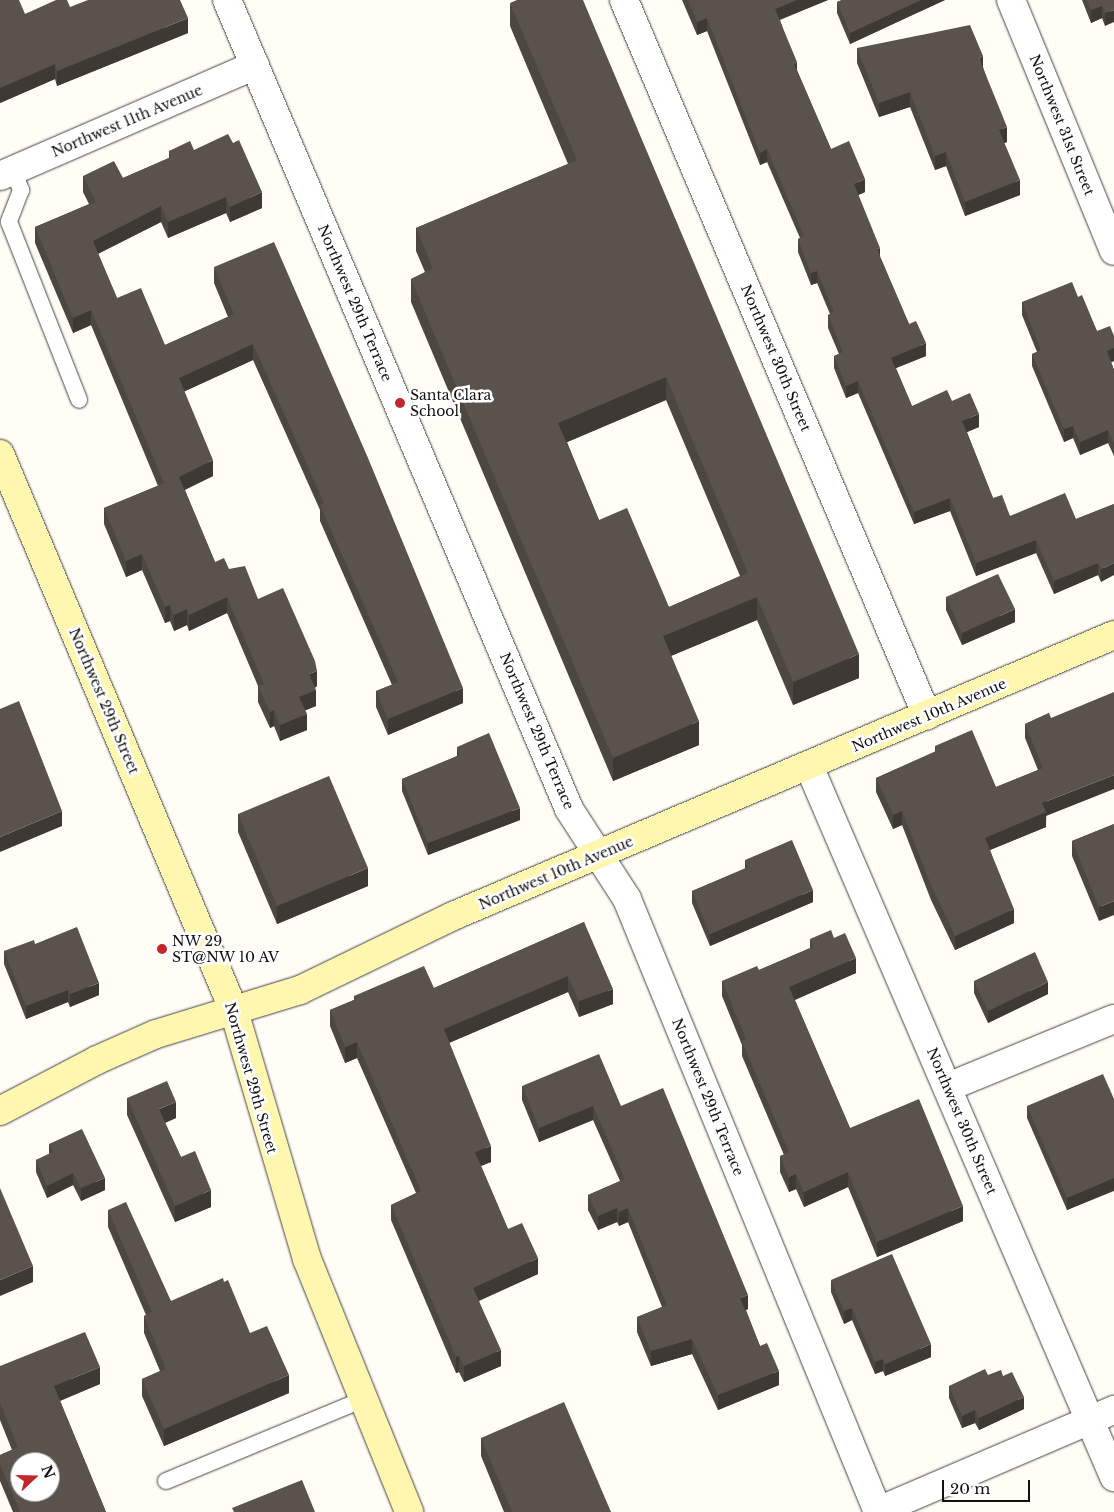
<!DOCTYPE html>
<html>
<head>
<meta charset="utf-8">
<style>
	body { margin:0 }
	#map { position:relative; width:1114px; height:1512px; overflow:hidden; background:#fffdf5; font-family:"Libre Baskerville",serif }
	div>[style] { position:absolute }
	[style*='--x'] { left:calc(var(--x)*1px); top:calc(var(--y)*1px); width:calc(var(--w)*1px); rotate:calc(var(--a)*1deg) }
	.roads { filter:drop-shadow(0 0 1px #444) drop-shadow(0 0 1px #444) }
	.lane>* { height:16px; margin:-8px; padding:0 8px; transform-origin:8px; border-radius:8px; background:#fff }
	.street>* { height:28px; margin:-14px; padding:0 14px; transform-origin:14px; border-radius:14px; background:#fff }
	.secondary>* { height:28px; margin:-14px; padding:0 14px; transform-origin:14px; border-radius:14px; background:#fff6b0 }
	.wall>* { inset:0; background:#4d4742 }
	.shaded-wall>* { inset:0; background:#3f3936 }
	.building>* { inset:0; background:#5a524d }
	.dots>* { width:14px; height:14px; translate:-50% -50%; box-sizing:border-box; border:2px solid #fff; border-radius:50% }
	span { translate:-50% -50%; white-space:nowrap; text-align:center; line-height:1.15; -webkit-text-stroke:5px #fff; paint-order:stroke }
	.street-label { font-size:14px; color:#111 }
	.poi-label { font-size:14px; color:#111 }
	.left { translate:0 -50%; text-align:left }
	.north { position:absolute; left:10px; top:1452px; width:50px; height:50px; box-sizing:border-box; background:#fff; border:1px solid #a0a0a0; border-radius:50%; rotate:69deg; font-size:14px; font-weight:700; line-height:20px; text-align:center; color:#111 }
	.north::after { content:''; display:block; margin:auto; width:18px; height:22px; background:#c4262e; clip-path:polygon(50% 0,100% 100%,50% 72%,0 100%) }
	.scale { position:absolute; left:942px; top:1480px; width:88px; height:22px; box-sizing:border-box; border:2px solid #111; border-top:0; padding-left:6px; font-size:15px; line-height:18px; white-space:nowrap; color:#111; -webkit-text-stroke:4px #fff; paint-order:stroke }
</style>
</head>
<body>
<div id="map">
	<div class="roads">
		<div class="lane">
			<i style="--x:13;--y:170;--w:22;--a:68"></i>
			<i style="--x:21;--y:190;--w:34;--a:111"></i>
			<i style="--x:9;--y:222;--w:191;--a:68.5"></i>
			<i style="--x:166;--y:1481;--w:212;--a:-22.5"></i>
		</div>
		<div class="street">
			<i style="--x:227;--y:0;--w:878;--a:67.08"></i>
			<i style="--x:569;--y:809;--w:107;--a:57.2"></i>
			<i style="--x:627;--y:899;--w:662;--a:67.73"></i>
			<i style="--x:624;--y:0;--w:777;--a:67.06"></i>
			<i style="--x:1011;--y:0;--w:271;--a:67.7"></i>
			<i style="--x:0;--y:176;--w:278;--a:-23.5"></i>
			<i style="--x:809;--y:766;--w:774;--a:66.78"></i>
			<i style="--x:948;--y:1087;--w:179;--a:-22.3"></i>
			<i style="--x:878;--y:1511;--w:257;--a:-23.2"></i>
		</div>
		<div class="secondary">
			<i style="--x:0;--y:454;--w:604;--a:67.21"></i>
			<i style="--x:234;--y:1011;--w:259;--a:73.6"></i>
			<i style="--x:307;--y:1259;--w:273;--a:68"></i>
			<i style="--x:0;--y:1111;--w:110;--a:-27.7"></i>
			<i style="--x:97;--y:1060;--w:64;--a:-23.8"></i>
			<i style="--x:156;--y:1034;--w:151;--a:-17"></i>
			<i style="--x:300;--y:990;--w:170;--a:-25.8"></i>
			<i style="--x:453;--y:916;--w:718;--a:-23.03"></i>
		</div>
	</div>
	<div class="wall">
		<i style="clip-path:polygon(0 0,25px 14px,70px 7px,188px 33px,57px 86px,55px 79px,0 103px)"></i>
		<i style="clip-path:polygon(682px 0,828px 0,780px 20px,797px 70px,831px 149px,865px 192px,858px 195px,880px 257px,909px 324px,926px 356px,896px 368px,912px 406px,952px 401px,979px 427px,967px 432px,993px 498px,1010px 516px,1076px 519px,1114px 504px,1101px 582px,1098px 575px,1054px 594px,1036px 553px,976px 576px,950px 511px,914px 524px,858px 393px,846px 398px,834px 368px,834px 356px,839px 354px,828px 328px,828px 315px,830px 314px,817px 283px,811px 285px,798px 252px,798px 239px,800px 238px,767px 162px,760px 165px,707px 31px,697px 35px)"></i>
		<i style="clip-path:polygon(842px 0,945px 0,850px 44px,837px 13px,837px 2px)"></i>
		<i style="clip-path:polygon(1082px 0,1114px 0,1105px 26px,1102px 18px,1091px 23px)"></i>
		<i style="clip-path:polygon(evenodd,510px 3px,859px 678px,793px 705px,757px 620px,671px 656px,699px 745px,613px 781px,411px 302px,411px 279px,425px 272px,416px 251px,416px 228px,568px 164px,510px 26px,510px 3px,666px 400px,740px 576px,669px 607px,599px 520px,567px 442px,666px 400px)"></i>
		<i style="clip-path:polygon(857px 48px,983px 67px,1007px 142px,1004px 143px,1020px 195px,965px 216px,946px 166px,935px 170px,910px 107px,879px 117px,857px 63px)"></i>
		<i style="clip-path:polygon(194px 150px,262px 208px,230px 222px,226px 213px,168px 238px,161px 222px,98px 254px,117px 298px,165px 345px,228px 317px,214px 283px,214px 267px,463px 703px,388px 735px,376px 707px,376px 691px,392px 685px,320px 521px,320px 510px,253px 360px,184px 391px,213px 476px,185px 490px,215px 562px,229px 569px,258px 599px,317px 686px,315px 688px,316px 706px,305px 710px,307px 730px,280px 741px,274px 726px,270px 728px,258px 702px,258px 686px,227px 613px,189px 631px,187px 625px,174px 631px,170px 621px,165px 623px,142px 570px,126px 577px,104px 524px,104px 508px,158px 486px,91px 325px,73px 333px,35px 243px,35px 227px,89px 204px,83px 192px,83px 176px,123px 178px,169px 158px,169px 151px)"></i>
		<i style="clip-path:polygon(1078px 297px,1097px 331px,1114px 336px,1114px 361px,1111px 362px,1114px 370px,1114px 456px,1108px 443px,1080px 455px,1073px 438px,1064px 442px,1032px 366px,1032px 354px,1037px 352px,1022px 315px,1022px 302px)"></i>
		<i style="clip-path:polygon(946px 597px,1015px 622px,962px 645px,946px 610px)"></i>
		<i style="clip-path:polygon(1049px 713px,1046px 827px,990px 850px,1014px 923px,955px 950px,931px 900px,902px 825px,893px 829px,876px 792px,876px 778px,935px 752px,935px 746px,996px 787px,1038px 770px,1025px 738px,1025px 724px)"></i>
		<i style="clip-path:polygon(457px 747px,520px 820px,428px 855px,402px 791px,402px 779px,457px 756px)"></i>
		<i style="clip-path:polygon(238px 814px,368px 886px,277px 924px,238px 832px)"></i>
		<i style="clip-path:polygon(1114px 824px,1099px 921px,1072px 856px,1072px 841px)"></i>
		<i style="clip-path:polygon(745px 860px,813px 902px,710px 946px,692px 903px,692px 891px,745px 869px)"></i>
		<i style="clip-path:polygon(584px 922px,613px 1004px,579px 1017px,568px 992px,449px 1043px,491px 1162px,481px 1166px,508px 1229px,538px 1274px,479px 1301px,501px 1366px,464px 1382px,459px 1372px,456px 1373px,391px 1220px,391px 1205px,416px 1193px,357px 1058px,345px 1063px,330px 1026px,330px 1010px,354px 1000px,354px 996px,434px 988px)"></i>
		<i style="clip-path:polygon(834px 938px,856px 973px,795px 1000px,850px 1128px,963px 1221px,877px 1257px,848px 1187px,804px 1207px,796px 1189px,789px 1192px,780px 1172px,780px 1156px,784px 1155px,742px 1056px,742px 1045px,722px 996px,722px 981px,759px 970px,810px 948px,810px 939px)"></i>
		<i style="clip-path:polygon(35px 944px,99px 995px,70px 1007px,68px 1002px,26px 1019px,4px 964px,4px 951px)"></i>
		<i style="clip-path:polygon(974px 981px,1048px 994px,988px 1023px,974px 993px)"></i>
		<i style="clip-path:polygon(522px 1086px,621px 1106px,748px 1309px,746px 1310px,760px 1346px,779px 1385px,718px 1410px,692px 1354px,651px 1366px,637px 1332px,637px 1317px,662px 1307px,628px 1222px,619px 1226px,617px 1222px,598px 1230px,588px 1210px,588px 1195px,620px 1181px,593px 1120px,539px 1142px,522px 1100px)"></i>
		<i style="clip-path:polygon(127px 1098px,176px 1118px,165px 1123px,181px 1157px,211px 1207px,175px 1222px,127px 1115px)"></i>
		<i style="clip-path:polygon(1114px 1099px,1114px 1191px,1067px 1210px,1027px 1118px,1027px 1106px)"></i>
		<i style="clip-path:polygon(49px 1144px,105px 1190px,81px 1201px,73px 1185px,47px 1198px,36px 1172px,36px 1160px,49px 1154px)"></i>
		<i style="clip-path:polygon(108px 1210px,171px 1301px,289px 1393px,164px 1446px,142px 1396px,142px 1379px,160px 1371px,144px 1333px,144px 1316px,146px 1315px,108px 1227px)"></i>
		<i style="clip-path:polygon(831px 1280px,931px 1357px,885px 1376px,883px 1371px,875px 1374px,852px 1320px,844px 1324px,831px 1292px)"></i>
		<i style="clip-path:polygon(0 1366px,100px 1384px,60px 1401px,106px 1512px,13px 1512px,0 1481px,0 1455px,12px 1450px,0 1420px)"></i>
		<i style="clip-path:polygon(988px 1375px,1003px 1376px,1024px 1409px,979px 1430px,975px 1423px,962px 1428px,949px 1398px,949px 1386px)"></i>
		<i style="clip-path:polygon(481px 1438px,611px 1512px,504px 1512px,481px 1456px)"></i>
	</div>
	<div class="shaded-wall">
		<i style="clip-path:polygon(797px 0,828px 0,775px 21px,775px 9px)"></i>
		<i style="clip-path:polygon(921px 0,945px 0,850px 44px,850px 33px)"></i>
		<i style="clip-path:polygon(1102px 6px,1102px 18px,1091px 23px,1091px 10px)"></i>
		<i style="clip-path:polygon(1114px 10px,1114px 22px,1105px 26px,1105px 13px)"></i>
		<i style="clip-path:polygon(188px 18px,188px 33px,57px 86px,57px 71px)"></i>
		<i style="clip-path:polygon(707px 18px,707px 31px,697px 35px,697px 22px)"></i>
		<i style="clip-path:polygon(983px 56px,983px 70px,979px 58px)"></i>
		<i style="clip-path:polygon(797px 62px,797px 75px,794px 64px)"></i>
		<i style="clip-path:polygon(55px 64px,55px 79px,0 103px,0 88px)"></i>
		<i style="clip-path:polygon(910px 92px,910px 107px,879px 117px,879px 103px)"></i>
		<i style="clip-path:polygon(1007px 127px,1007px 142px,999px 145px,999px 130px)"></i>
		<i style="clip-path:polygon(767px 149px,767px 162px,760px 165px,760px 153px)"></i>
		<i style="clip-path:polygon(946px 152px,946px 166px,935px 170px,935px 156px)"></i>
		<i style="clip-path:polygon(865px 179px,865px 192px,854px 197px,854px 184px)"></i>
		<i style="clip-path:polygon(1020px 180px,1020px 195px,965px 216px,965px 202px)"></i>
		<i style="clip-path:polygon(262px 192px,262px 208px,230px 222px,230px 207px)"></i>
		<i style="clip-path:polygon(226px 197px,226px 213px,168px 238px,168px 222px)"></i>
		<i style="clip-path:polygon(161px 206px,161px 222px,93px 256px,93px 241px)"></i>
		<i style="clip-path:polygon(880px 248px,880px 261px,877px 249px)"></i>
		<i style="clip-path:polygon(817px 271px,817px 283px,811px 285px,811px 273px)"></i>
		<i style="clip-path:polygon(91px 310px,91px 325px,73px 333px,73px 318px)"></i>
		<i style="clip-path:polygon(926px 343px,926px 356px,891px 370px,891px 358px)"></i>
		<i style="clip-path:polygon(253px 344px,253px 360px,179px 394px,179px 378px)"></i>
		<i style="clip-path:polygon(1114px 348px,1114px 361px,1107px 364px,1107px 351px)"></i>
		<i style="clip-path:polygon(666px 377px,666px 400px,558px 446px,558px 423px)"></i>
		<i style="clip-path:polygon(858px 381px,858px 393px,846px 398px,846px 386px)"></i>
		<i style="clip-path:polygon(979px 414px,979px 427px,962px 434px,962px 421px)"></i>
		<i style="clip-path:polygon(1073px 426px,1073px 438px,1064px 442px,1064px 429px)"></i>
		<i style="clip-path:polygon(1108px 430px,1108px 443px,1080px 455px,1080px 442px)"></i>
		<i style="clip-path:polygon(213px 460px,213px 476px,179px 492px,179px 477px)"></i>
		<i style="clip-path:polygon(950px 498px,950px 511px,914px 524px,914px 512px)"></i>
		<i style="clip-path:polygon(1036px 540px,1036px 553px,976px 576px,976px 563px)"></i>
		<i style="clip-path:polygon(142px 554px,142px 570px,126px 577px,126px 561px)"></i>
		<i style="clip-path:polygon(1098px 563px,1098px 575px,1054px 594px,1054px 581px)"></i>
		<i style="clip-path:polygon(1114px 563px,1114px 575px,1101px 582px,1101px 569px)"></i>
		<i style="clip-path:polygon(227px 597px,227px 613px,189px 631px,189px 615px)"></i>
		<i style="clip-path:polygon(757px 597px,757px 620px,663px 659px,663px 636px)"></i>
		<i style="clip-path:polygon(170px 605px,170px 621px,165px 623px,165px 607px)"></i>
		<i style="clip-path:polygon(187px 609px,187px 625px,174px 631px,174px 615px)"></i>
		<i style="clip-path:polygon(1015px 609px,1015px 622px,962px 645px,962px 633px)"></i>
		<i style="clip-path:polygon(859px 654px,859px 678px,793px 705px,793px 682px)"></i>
		<i style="clip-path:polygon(317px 671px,317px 686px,309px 690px,309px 674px)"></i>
		<i style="clip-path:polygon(463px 688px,463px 703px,388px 735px,388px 719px)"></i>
		<i style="clip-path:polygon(316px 690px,316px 706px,299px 713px,299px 697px)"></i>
		<i style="clip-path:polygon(274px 710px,274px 726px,270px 728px,270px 712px)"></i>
		<i style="clip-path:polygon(307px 714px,307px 730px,280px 741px,280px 725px)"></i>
		<i style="clip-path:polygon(699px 721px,699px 745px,613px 781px,613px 758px)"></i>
		<i style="clip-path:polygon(1114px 775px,1114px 789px,1046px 816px,1046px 827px,985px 852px,985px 838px,1042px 803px)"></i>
		<i style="clip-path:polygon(520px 808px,520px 820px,428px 855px,428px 843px)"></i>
		<i style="clip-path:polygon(62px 811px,62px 826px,0 852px,0 837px)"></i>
		<i style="clip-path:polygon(902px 811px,902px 825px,893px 829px,893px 815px)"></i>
		<i style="clip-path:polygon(368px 868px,368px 886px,277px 924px,277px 906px)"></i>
		<i style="clip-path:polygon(813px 890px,813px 902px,710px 946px,710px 934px)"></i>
		<i style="clip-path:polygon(1114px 901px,1114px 915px,1099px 921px,1099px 907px)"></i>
		<i style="clip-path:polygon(1014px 909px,1014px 923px,955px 950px,955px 936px)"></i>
		<i style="clip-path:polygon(856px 958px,856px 973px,789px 1002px,789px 987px)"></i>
		<i style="clip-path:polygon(568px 976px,568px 992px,444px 1045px,444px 1029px)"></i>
		<i style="clip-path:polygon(1048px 982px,1048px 994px,988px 1023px,988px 1011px)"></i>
		<i style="clip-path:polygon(99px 983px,99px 995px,70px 1007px,70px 994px)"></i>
		<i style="clip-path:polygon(613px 989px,613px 1004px,579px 1017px,579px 1001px)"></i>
		<i style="clip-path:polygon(68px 990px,68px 1002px,26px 1019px,26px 1006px)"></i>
		<i style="clip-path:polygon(357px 1042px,357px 1058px,345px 1063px,345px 1047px)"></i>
		<i style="clip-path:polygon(176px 1102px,176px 1118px,159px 1125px,159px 1109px)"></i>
		<i style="clip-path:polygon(593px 1106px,593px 1120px,539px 1142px,539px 1128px)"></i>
		<i style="clip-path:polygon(491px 1146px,491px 1162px,475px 1168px,475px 1152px)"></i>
		<i style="clip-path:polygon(848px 1172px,848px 1187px,804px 1207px,804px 1192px)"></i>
		<i style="clip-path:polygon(73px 1173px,73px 1185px,47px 1198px,47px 1186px)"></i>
		<i style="clip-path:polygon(796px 1174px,796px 1189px,789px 1192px,789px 1177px)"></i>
		<i style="clip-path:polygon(105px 1178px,105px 1190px,81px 1201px,81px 1188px)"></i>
		<i style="clip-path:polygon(1114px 1178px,1114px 1190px,1067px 1210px,1067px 1198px)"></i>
		<i style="clip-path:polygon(211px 1190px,211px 1207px,175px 1222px,175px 1206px)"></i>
		<i style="clip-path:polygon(963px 1206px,963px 1221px,877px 1257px,877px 1242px)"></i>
		<i style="clip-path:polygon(617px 1208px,617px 1222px,598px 1230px,598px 1216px)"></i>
		<i style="clip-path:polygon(628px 1208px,628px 1222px,619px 1226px,619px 1212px)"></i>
		<i style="clip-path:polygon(538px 1258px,538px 1274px,473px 1303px,473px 1288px)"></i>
		<i style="clip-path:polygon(33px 1266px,33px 1282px,0 1296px,0 1280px)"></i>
		<i style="clip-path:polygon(748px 1295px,748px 1309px,740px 1312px,740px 1298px)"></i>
		<i style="clip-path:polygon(852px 1308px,852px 1320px,844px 1324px,844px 1311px)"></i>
		<i style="clip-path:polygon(692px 1339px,692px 1354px,651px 1366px,651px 1351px)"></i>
		<i style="clip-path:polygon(931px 1344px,931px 1357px,885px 1376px,885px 1364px)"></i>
		<i style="clip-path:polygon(501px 1350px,501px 1366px,464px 1382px,464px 1366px)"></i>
		<i style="clip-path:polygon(459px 1356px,459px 1372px,456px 1373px,456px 1357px)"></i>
		<i style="clip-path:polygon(883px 1359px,883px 1371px,875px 1374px,875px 1362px)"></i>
		<i style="clip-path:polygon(100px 1367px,100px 1384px,54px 1403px,54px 1386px)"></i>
		<i style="clip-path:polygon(779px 1371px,779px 1385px,718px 1410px,718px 1395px)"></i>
		<i style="clip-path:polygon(289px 1375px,289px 1393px,164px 1446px,164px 1429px)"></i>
		<i style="clip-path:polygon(1024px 1397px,1024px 1409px,979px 1430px,979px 1418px)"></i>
		<i style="clip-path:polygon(975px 1410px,975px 1423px,962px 1428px,962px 1416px)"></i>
	</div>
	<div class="building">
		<i style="clip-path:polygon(0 0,19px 0,25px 14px,56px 0,67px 0,70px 7px,88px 0,180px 0,188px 18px,57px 71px,55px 64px,0 88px)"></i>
		<i style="clip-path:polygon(evenodd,517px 0,583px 0,859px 654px,793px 682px,757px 597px,663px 636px,699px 721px,613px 758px,411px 279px,433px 269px,416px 228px,577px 160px,510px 3px,517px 0,666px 377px,748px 573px,669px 607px,627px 508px,599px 520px,558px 423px,666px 377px)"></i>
		<i style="clip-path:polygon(688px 0,797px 0,775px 9px,797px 62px,794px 64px,831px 149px,849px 141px,865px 179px,854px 184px,880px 248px,877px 249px,909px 324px,916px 321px,926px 343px,891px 358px,912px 406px,947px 390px,952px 401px,970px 393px,979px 414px,962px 421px,993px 498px,1002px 495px,1010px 516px,1065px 493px,1076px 519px,1114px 504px,1114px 563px,1101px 569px,1098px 563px,1054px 581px,1036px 540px,976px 563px,950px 498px,914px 512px,858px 381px,846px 386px,834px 356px,843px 352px,828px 315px,834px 312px,817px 271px,811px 273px,798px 239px,804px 236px,767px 149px,760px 153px,707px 18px,697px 22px)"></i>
		<i style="clip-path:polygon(842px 0,921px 0,850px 33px,837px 2px)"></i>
		<i style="clip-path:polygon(1087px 0,1114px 0,1114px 10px,1105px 13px,1102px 6px,1091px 10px)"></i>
		<i style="clip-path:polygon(970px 25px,983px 56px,979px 58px,1007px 127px,999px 130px,1020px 180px,965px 202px,946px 152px,935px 156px,910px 92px,879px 103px,857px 48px)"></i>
		<i style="clip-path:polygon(228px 134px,233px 143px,239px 140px,262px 192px,230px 207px,226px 197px,168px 222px,161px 206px,93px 241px,117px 298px,141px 288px,165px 345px,234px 314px,214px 267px,274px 242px,368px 458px,463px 688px,388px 719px,376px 691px,398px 682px,320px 505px,324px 503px,253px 344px,179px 378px,213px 460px,179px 477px,215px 562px,224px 558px,229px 569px,245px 566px,258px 599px,283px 588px,315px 661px,317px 671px,309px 674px,316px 690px,299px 697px,307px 714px,280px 725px,274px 710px,270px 712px,258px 686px,264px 684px,227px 597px,189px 615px,187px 609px,174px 615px,170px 605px,165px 607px,142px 554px,126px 561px,104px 508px,164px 483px,91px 310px,73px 318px,35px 227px,96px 202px,83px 176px,114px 161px,123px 178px,171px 157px,169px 151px,190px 141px,194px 150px)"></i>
		<i style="clip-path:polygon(1072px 282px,1078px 297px,1082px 295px,1097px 331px,1110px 326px,1114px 336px,1114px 348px,1107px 351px,1114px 370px,1114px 443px,1108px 430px,1080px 442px,1073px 426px,1064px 429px,1032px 354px,1041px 350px,1022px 302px)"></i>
		<i style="clip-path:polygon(998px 574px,1015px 609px,962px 633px,946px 597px)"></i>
		<i style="clip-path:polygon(1114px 692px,1114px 775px,1042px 803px,1046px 812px,985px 838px,1014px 909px,955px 936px,931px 885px,902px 811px,893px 815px,876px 778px,936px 751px,935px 746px,972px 730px,996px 787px,1043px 768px,1025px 724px,1049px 713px,1051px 718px)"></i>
		<i style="clip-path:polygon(19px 701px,62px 811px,0 837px,0 709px)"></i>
		<i style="clip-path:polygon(489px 733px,520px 808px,428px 843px,402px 779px,460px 755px,457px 747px)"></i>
		<i style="clip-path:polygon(329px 776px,368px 868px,277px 906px,238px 814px)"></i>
		<i style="clip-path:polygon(1114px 824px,1114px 901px,1099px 907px,1072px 841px)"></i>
		<i style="clip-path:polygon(792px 840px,813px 890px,710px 934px,692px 891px,748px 867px,745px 860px)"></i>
		<i style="clip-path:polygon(584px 922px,613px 989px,579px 1001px,568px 976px,444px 1029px,491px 1146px,475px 1152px,508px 1229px,522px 1223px,538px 1258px,473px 1288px,501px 1350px,464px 1366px,459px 1356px,456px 1357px,391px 1205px,421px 1191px,357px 1042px,345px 1047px,330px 1010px,356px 999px,354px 996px,424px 966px,434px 988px)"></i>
		<i style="clip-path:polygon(77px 927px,99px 983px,70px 994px,68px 990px,26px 1006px,4px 951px,34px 940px,35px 944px)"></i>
		<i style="clip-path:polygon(831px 930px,834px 938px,845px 933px,856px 958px,789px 987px,850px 1128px,919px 1099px,963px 1206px,877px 1242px,848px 1172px,804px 1192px,796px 1174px,789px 1177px,780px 1156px,789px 1152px,742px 1041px,746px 1039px,722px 981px,757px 966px,759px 970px,813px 947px,810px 939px)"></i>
		<i style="clip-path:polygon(1035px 952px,1048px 982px,988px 1011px,974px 981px)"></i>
		<i style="clip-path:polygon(599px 1054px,621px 1106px,663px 1088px,748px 1295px,740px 1298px,760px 1346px,767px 1343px,779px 1371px,718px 1395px,692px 1339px,651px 1351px,637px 1317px,667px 1305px,628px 1208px,619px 1212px,617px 1208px,598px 1216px,588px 1195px,625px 1179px,593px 1106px,539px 1128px,522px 1086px)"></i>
		<i style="clip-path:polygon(1103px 1074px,1114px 1099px,1114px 1178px,1067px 1198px,1027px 1106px)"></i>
		<i style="clip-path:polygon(167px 1081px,176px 1102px,159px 1109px,181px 1157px,195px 1151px,211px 1190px,175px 1206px,127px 1098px)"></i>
		<i style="clip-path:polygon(82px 1129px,105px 1178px,81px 1188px,73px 1173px,47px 1186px,36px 1160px,53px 1152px,49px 1144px)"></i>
		<i style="clip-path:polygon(0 1188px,33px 1266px,0 1280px)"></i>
		<i style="clip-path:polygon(126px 1202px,171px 1301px,223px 1278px,224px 1282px,228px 1280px,250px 1333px,267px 1326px,289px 1375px,164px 1429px,142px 1379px,166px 1369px,144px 1316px,152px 1312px,108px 1210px)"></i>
		<i style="clip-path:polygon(892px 1254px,931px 1344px,885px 1364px,883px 1359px,875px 1362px,852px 1308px,844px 1311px,831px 1280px)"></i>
		<i style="clip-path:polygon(evenodd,85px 1332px,100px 1367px,54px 1386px,106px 1512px,20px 1512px,0 1464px,0 1455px,18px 1447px,0 1403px,0 1366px,85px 1332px,20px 1462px,50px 1462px,50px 1492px,20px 1492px,20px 1462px)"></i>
		<i style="clip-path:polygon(985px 1369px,988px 1375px,1001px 1370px,1003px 1376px,1012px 1372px,1024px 1397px,979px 1418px,975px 1410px,962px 1416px,949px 1386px)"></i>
		<i style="clip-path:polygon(564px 1402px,611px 1512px,512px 1512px,481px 1438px)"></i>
		<i style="clip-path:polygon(302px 1480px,315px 1512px,234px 1512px,232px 1508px)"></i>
	</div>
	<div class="dots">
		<i style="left:400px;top:403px;background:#c4262e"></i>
		<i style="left:162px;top:949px;background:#c4262e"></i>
	</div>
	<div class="street-label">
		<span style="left:127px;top:121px;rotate:-23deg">Northwest 11th Avenue</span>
		<span style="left:1062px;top:125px;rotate:68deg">Northwest 31st Street</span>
		<span style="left:355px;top:303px;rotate:67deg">Northwest 29th Terrace</span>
		<span style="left:776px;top:358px;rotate:67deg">Northwest 30th Street</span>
		<span style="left:104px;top:701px;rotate:67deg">Northwest 29th Street</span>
		<span style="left:929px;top:715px;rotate:-23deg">Northwest 10th Avenue</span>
		<span style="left:537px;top:731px;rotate:67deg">Northwest 29th Terrace</span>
		<span style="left:556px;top:873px;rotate:-23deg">Northwest 10th Avenue</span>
		<span style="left:251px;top:1078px;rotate:74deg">Northwest 29th Street</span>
		<span style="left:708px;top:1097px;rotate:68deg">Northwest 29th Terrace</span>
		<span style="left:962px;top:1121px;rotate:67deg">Northwest 30th Street</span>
	</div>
	<div class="poi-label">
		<span class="left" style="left:410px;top:403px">Santa Clara<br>School</span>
		<span class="left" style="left:172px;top:949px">NW 29<br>ST@NW 10 AV</span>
	</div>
	<div class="north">N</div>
	<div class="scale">20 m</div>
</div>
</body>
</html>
